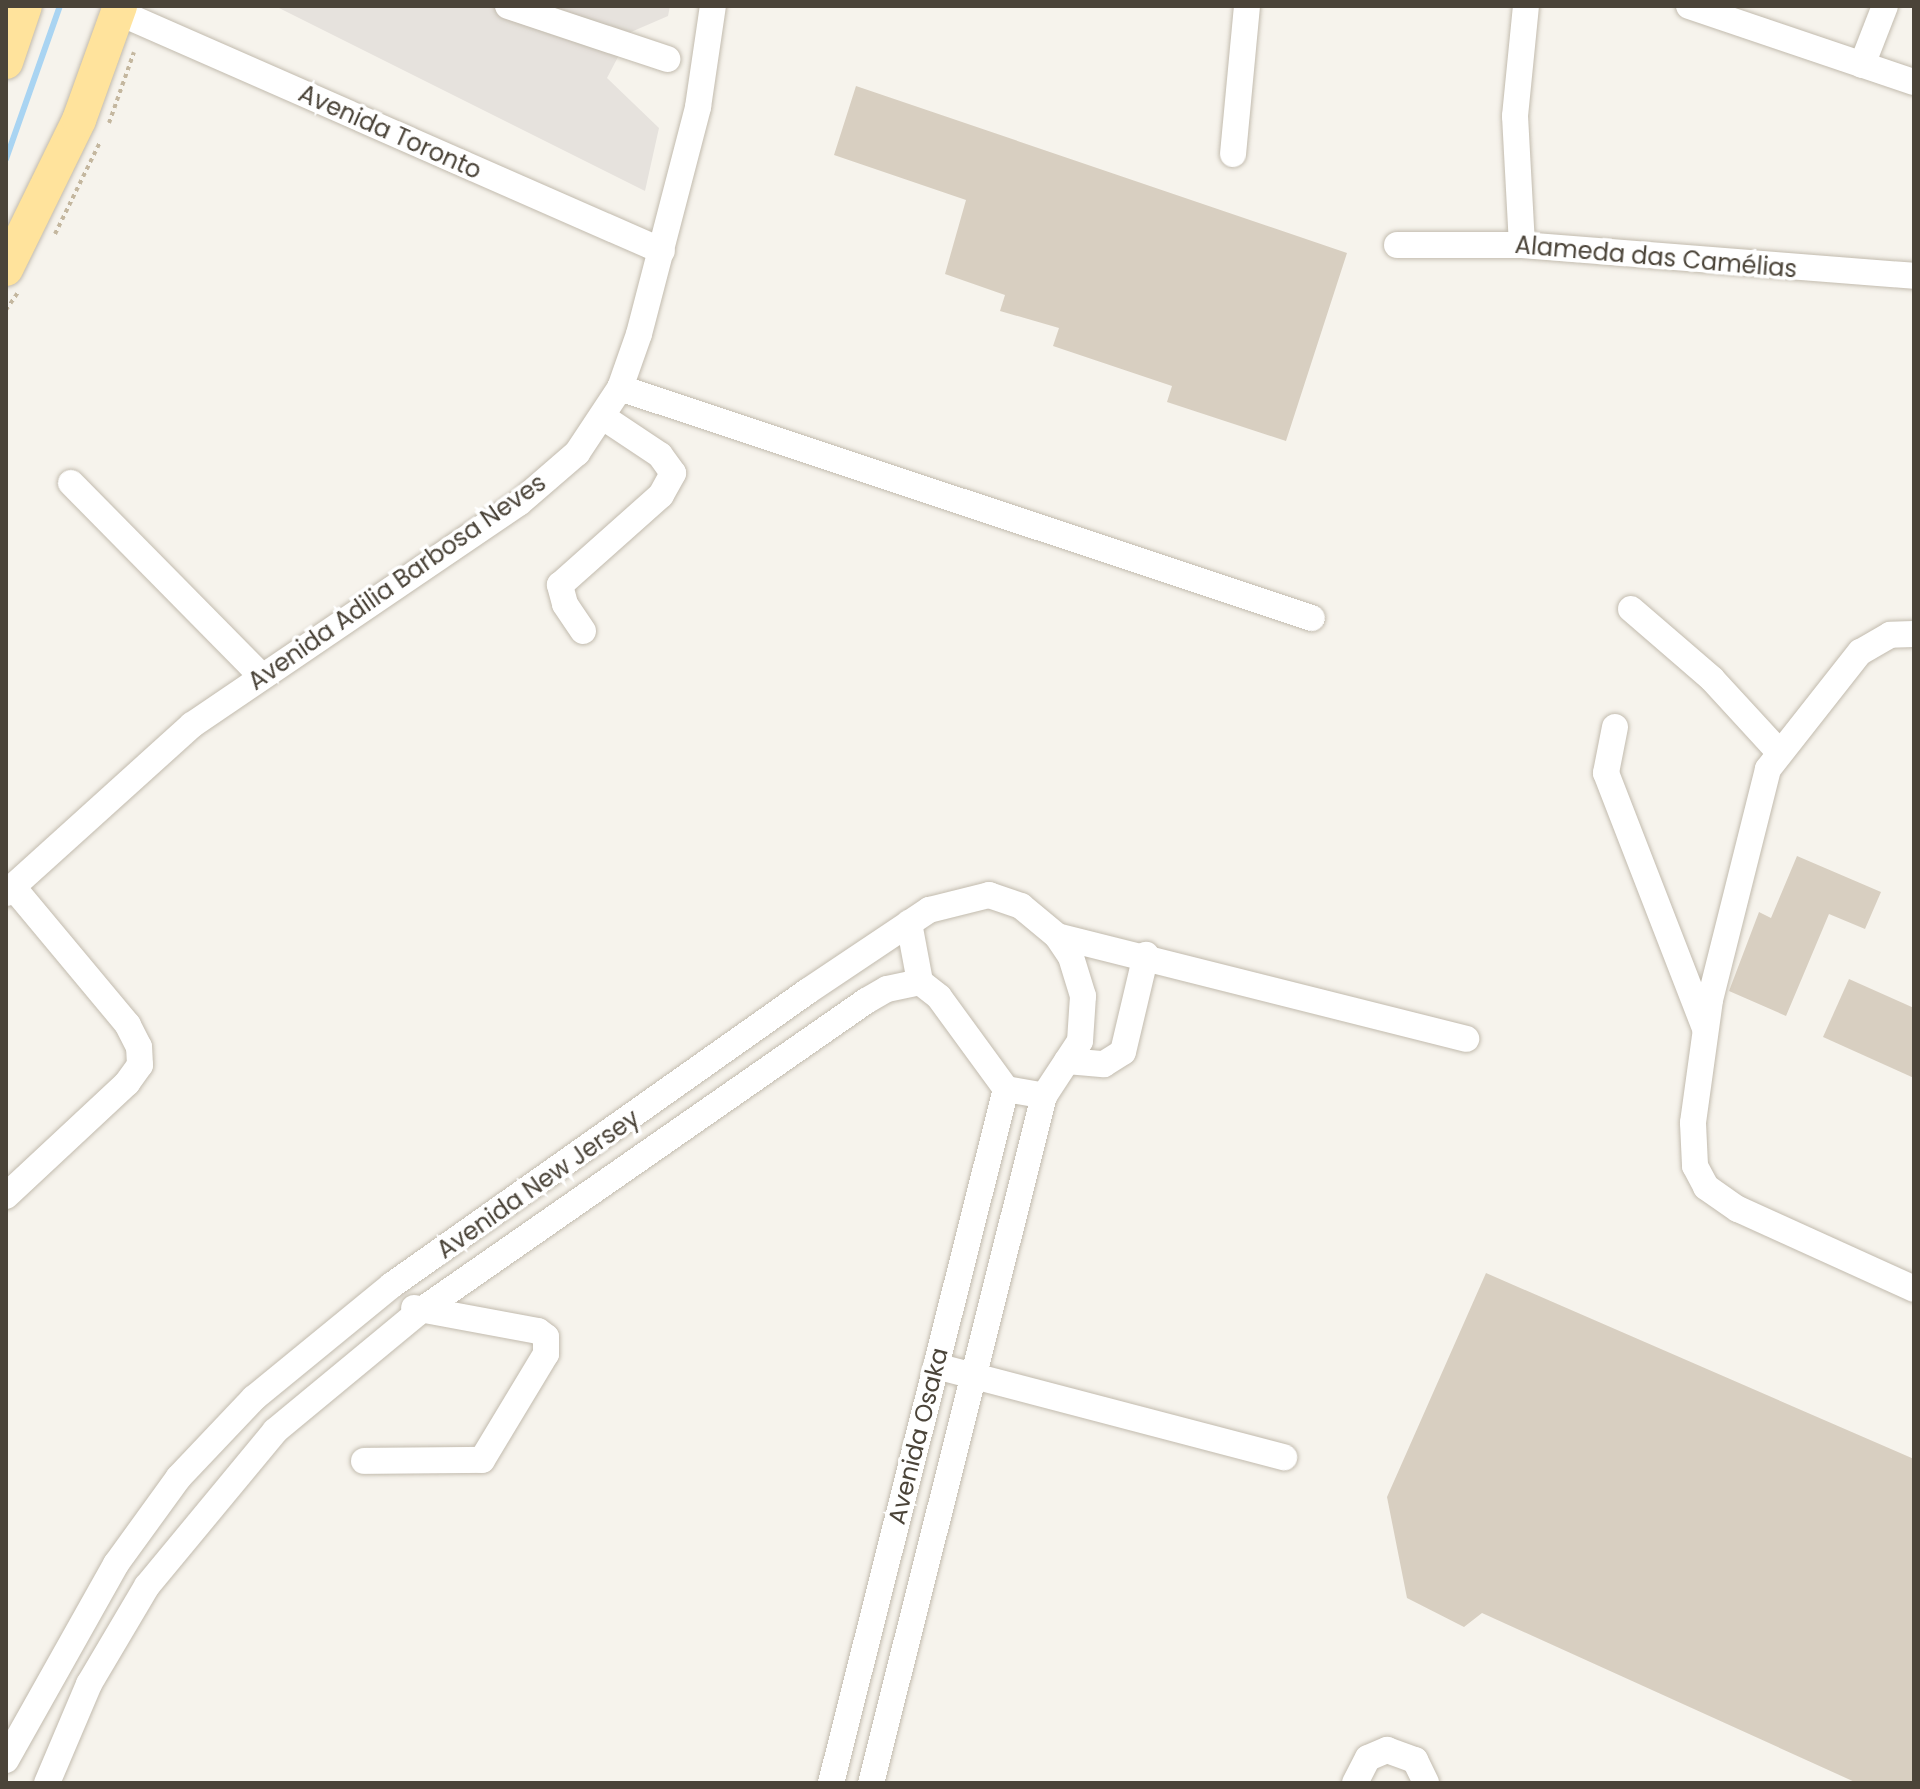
<!DOCTYPE html>
<html>
<head>
<meta charset="utf-8">
<style>
	body { margin:0 }
	#map { position:relative; width:1920px; height:1789px; overflow:hidden; background:#f6f3ec; font-family:Poppins,sans-serif }
	div>[style] { position:absolute }
	[style*='--x'] { left:calc(var(--x)*1px); top:calc(var(--y)*1px); width:calc(var(--w)*1px); rotate:calc(var(--a)*1deg) }
	.industrial>* { inset:0; background:#e6e2dd }
	.stream>* { height:6px; margin:-3px; padding:0 3px; transform-origin:3px; border-radius:3px; background:#a9d4f2 }
	.building>* { inset:0; background:#d8cfc1 }
	.path>* { height:4px; margin-top:-2px; transform-origin:0; background:repeating-linear-gradient(90deg,#c4b79f 0 4px,transparent 0 8px) }
	.roads { filter:drop-shadow(0 0 2px #c2bbae) drop-shadow(0 0 2px #c2bbae) }
	.minor>* { height:26px; margin:-13px; padding:0 13px; transform-origin:13px; border-radius:13px; background:#fff }
	.major>* { height:34px; margin:-17px; padding:0 17px; transform-origin:17px; border-radius:17px; background:#ffe39c }
	span { translate:-50% -50%; white-space:nowrap; text-align:center; line-height:1.15; -webkit-text-stroke:7px #fff; paint-order:stroke }
	.street-label { font-size:24px; color:#4b4439 }
	.frame { position:absolute; inset:0; border:8px solid #4b4439; pointer-events:none }
</style>
</head>
<body>
<div id="map">
	<div class="industrial">
		<i style="clip-path:polygon(275px 6px,670px 6px,668px 16px,631px 32px,607px 78px,659px 128px,645px 191px)"></i>
	</div>
	<div class="stream">
		<i style="--x:6;--y:159;--w:162;--a:-70.6"></i>
	</div>
	<div class="building">
		<i style="clip-path:polygon(856px 86px,1347px 253px,1286px 441px,1167px 402px,1172px 386px,1053px 346px,1059px 328px,1000px 311px,1005px 295px,945px 274px,966px 200px,834px 155px)"></i>
		<i style="clip-path:polygon(1797px 856px,1881px 892px,1865px 929px,1829px 914px,1786px 1016px,1729px 991px,1759px 912px,1771px 918px)"></i>
		<i style="clip-path:polygon(1849px 979px,1914px 1008px,1914px 1078px,1823px 1037px)"></i>
		<i style="clip-path:polygon(1486px 1273px,1914px 1459px,1914px 1783px,1857px 1783px,1482px 1613px,1464px 1627px,1407px 1598px,1387px 1497px)"></i>
	</div>
	<div class="path">
		<i style="--x:109;--y:123;--w:75;--a:-70.6"></i>
		<i style="--x:55;--y:234;--w:102;--a:-63.9"></i>
		<i style="--x:6;--y:310;--w:22;--a:-56"></i>
	</div>
	<div class="roads">
		<div class="minor">
			<i style="--x:508;--y:6;--w:168;--a:18.4"></i>
			<i style="--x:1689;--y:6;--w:237;--a:18.7"></i>
			<i style="--x:118;--y:12;--w:594;--a:23.72"></i>
			<i style="--x:1862;--y:65;--w:63;--a:-68.7"></i>
			<i style="--x:1233;--y:154;--w:149;--a:-84.6"></i>
			<i style="--x:1397;--y:245;--w:125;--a:0"></i>
			<i style="--x:1522;--y:245;--w:393;--a:4.5"></i>
			<i style="--x:1522;--y:245;--w:129;--a:-93.1"></i>
			<i style="--x:1515;--y:116;--w:111;--a:-84.3"></i>
			<i style="--x:620;--y:388;--w:729;--a:18.39"></i>
			<i style="--x:71;--y:483;--w:271;--a:45.4"></i>
			<i style="--x:1631;--y:609;--w:107;--a:40.8"></i>
			<i style="--x:1712;--y:679;--w:100;--a:47.4"></i>
			<i style="--x:583;--y:631;--w:32;--a:-124"></i>
			<i style="--x:565;--y:604;--w:20;--a:-105"></i>
			<i style="--x:560;--y:585;--w:135;--a:-41.7"></i>
			<i style="--x:661;--y:495;--w:25;--a:-61"></i>
			<i style="--x:673;--y:473;--w:22;--a:-126"></i>
			<i style="--x:660;--y:455;--w:69;--a:-146.3"></i>
			<i style="--x:1914;--y:634;--w:24;--a:178"></i>
			<i style="--x:1890;--y:635;--w:34;--a:150"></i>
			<i style="--x:1860;--y:652;--w:149;--a:128.2"></i>
			<i style="--x:1768;--y:769;--w:238;--a:104.1"></i>
			<i style="--x:1710;--y:1000;--w:124;--a:97.9"></i>
			<i style="--x:1693;--y:1123;--w:43;--a:87.3"></i>
			<i style="--x:1695;--y:1166;--w:24;--a:62"></i>
			<i style="--x:1706;--y:1187;--w:39;--a:35"></i>
			<i style="--x:1738;--y:1209;--w:193;--a:24.4"></i>
			<i style="--x:1615;--y:727;--w:47;--a:101.1"></i>
			<i style="--x:1606;--y:773;--w:274;--a:68.8"></i>
			<i style="--x:6;--y:893;--w:251;--a:-42.1"></i>
			<i style="--x:192;--y:725;--w:395;--a:-34.2"></i>
			<i style="--x:519;--y:503;--w:77;--a:-40.8"></i>
			<i style="--x:577;--y:453;--w:78;--a:-56.5"></i>
			<i style="--x:620;--y:388;--w:57;--a:-70.6"></i>
			<i style="--x:639;--y:334;--w:235;--a:-75.4"></i>
			<i style="--x:698;--y:107;--w:102;--a:-81.6"></i>
			<i style="--x:909;--y:923;--w:60;--a:79.4"></i>
			<i style="--x:1057;--y:936;--w:422;--a:14.1"></i>
			<i style="--x:1067;--y:1061;--w:37;--a:5"></i>
			<i style="--x:1104;--y:1064;--w:22;--a:-32"></i>
			<i style="--x:1123;--y:1052;--w:100;--a:-76.7"></i>
			<i style="--x:6;--y:1196;--w:166;--a:-43"></i>
			<i style="--x:127;--y:1083;--w:22;--a:-54"></i>
			<i style="--x:140;--y:1065;--w:18;--a:-93"></i>
			<i style="--x:139;--y:1047;--w:25;--a:-117"></i>
			<i style="--x:128;--y:1025;--w:180;--a:-129.8"></i>
			<i style="--x:936;--y:1366;--w:360;--a:14.7"></i>
			<i style="--x:364;--y:1461;--w:118;--a:-0.5"></i>
			<i style="--x:482;--y:1460;--w:124;--a:-58.9"></i>
			<i style="--x:546;--y:1354;--w:17;--a:-90"></i>
			<i style="--x:546;--y:1337;--w:10;--a:-143"></i>
			<i style="--x:538;--y:1331;--w:126;--a:-169.5"></i>
			<i style="--x:6;--y:1760;--w:225;--a:-60.7"></i>
			<i style="--x:116;--y:1564;--w:107;--a:-54.1"></i>
			<i style="--x:179;--y:1477;--w:109;--a:-46.5"></i>
			<i style="--x:254;--y:1398;--w:178;--a:-39.3"></i>
			<i style="--x:392;--y:1285;--w:509;--a:-35.25"></i>
			<i style="--x:808;--y:991;--w:146;--a:-33.8"></i>
			<i style="--x:929;--y:910;--w:62;--a:-14"></i>
			<i style="--x:989;--y:895;--w:34;--a:19"></i>
			<i style="--x:1021;--y:906;--w:47;--a:39.8"></i>
			<i style="--x:1057;--y:936;--w:25;--a:56"></i>
			<i style="--x:1071;--y:957;--w:41;--a:72.9"></i>
			<i style="--x:1083;--y:996;--w:45;--a:93.8"></i>
			<i style="--x:1080;--y:1041;--w:66;--a:123.2"></i>
			<i style="--x:1044;--y:1096;--w:708;--a:104.13"></i>
			<i style="--x:47;--y:1783;--w:108;--a:-67"></i>
			<i style="--x:89;--y:1684;--w:114;--a:-59.4"></i>
			<i style="--x:147;--y:1586;--w:201;--a:-50.4"></i>
			<i style="--x:275;--y:1431;--w:187;--a:-39.6"></i>
			<i style="--x:419;--y:1312;--w:545;--a:-34.83"></i>
			<i style="--x:866;--y:1001;--w:24;--a:-30"></i>
			<i style="--x:887;--y:989;--w:34;--a:-12"></i>
			<i style="--x:920;--y:982;--w:24;--a:38"></i>
			<i style="--x:939;--y:997;--w:114;--a:53.9"></i>
			<i style="--x:1006;--y:1089;--w:39;--a:10"></i>
			<i style="--x:831;--y:1783;--w:716;--a:-75.85"></i>
			<i style="--x:1355;--y:1783;--w:28;--a:-63"></i>
			<i style="--x:1368;--y:1758;--w:21;--a:-23"></i>
			<i style="--x:1387;--y:1750;--w:30;--a:20"></i>
			<i style="--x:1415;--y:1760;--w:25;--a:64"></i>
		</div>
		<div class="major">
			<i style="--x:6;--y:62;--w:59;--a:-71.3"></i>
			<i style="--x:6;--y:269;--w:166;--a:-63.9"></i>
			<i style="--x:79;--y:120;--w:121;--a:-70.2"></i>
		</div>
	</div>
	<div class="street-label">
		<span style="left:390px;top:132px;rotate:24deg">Avenida Toronto</span>
		<span style="left:1656px;top:257px;rotate:5deg">Alameda das Camélias</span>
		<span style="left:397px;top:582px;rotate:-35deg">Avenida Adilia Barbosa Neves</span>
		<span style="left:538px;top:1184px;rotate:-35deg">Avenida New Jersey</span>
		<span style="left:918px;top:1436px;rotate:-76deg">Avenida Osaka</span>
	</div>
	<div class="frame"></div>
</div>
</body>
</html>
